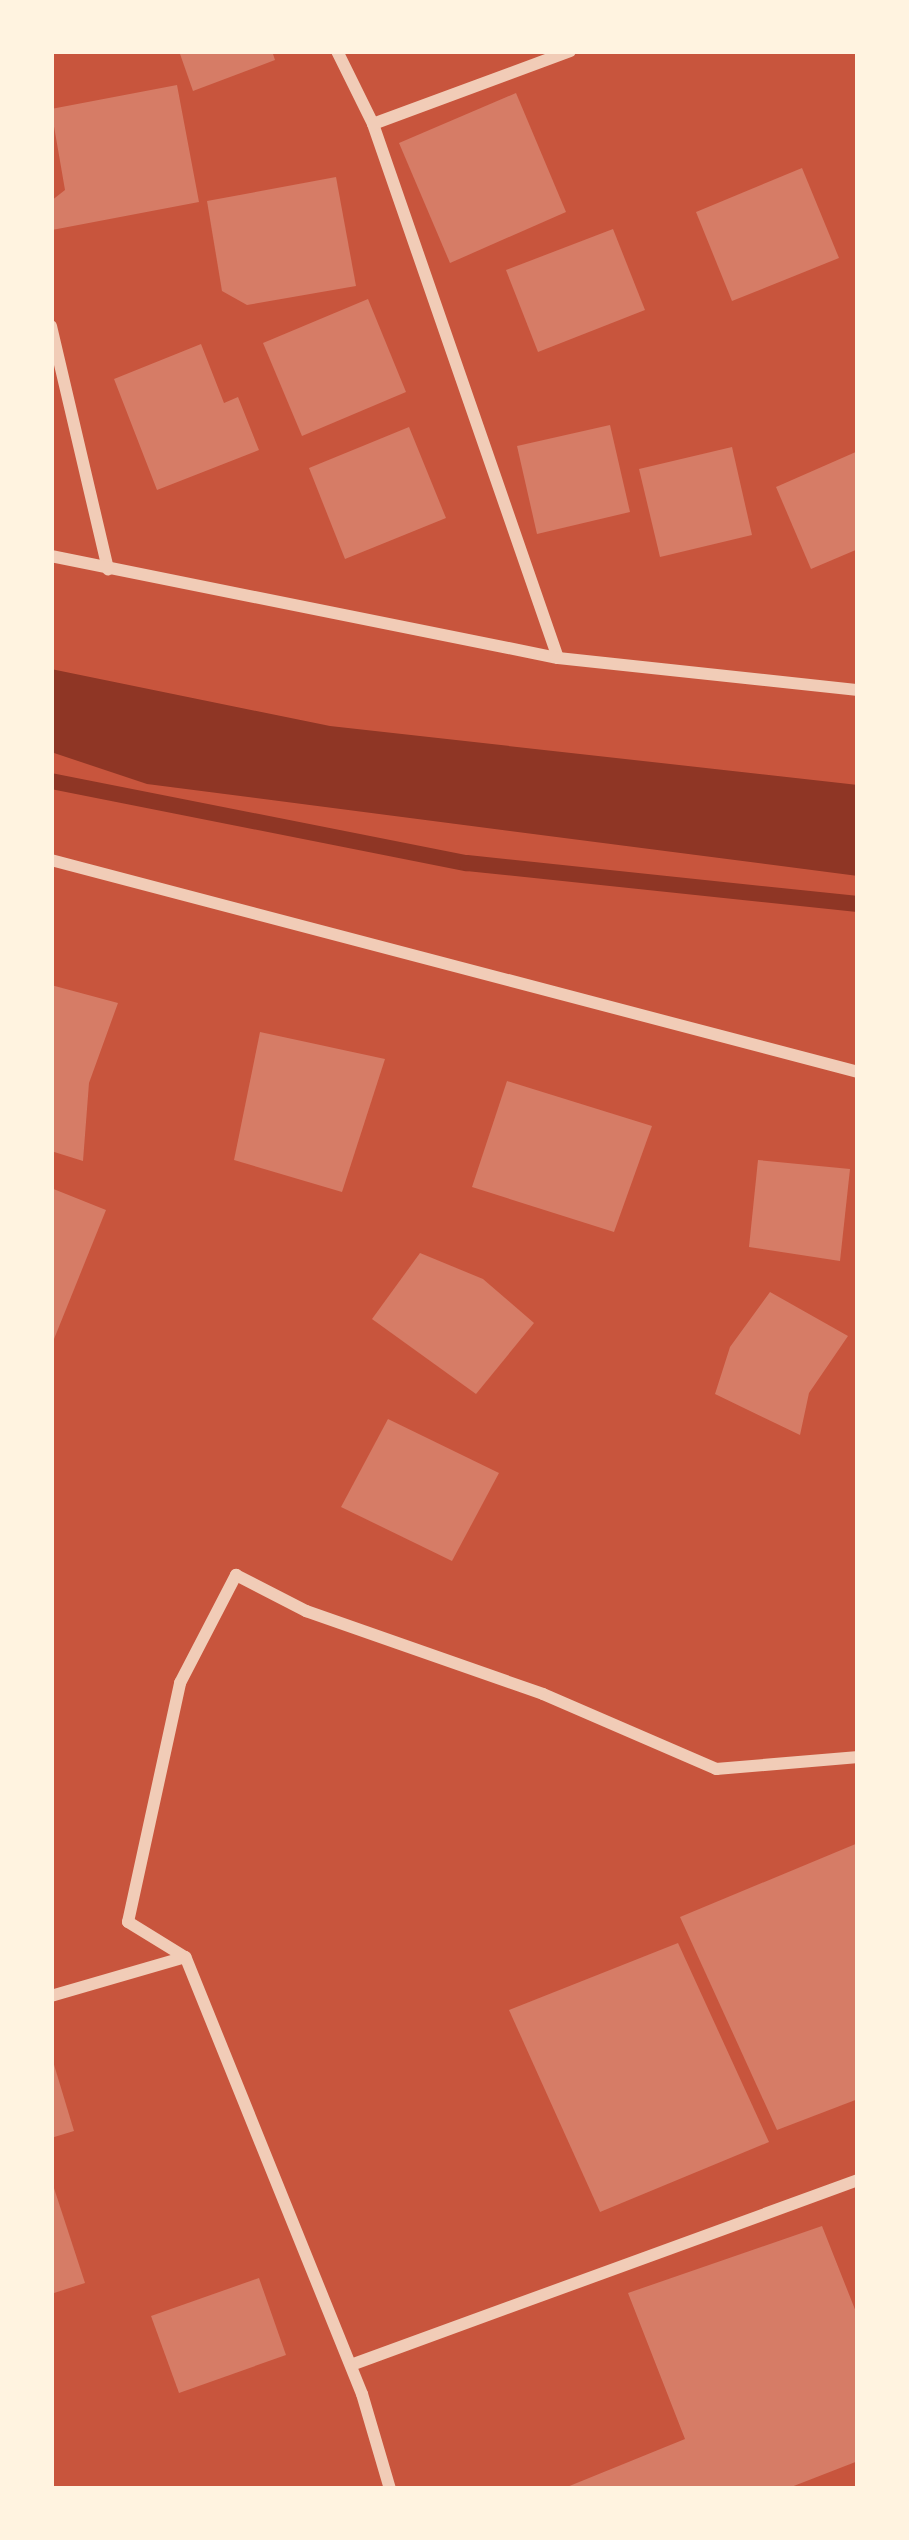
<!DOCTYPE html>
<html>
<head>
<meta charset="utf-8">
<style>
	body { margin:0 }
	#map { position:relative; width:909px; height:2540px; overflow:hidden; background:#c8553d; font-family:Mulish,sans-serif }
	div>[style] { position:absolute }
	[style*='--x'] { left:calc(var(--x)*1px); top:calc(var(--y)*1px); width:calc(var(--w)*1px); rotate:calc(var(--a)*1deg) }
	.water>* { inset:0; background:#8f3625 }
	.stream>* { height:16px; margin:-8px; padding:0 8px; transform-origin:8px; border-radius:8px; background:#8f3625 }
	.building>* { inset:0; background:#d67c66 }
	.minor>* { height:12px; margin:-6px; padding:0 6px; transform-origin:6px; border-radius:6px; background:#f1ccb7 }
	span { translate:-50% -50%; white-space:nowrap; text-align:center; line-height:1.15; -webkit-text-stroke:12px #fff3e0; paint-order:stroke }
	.frame { position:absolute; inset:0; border:54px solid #fff3e0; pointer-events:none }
</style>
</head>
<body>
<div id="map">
	<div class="water">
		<i style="clip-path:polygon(51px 669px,330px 726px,858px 785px,858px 876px,147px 784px,51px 752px)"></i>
	</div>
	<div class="stream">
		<i style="--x:51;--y:781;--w:424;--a:11.2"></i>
		<i style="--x:467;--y:863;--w:393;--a:6"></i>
	</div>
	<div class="building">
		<i style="clip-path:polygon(179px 51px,272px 51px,275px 60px,193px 91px)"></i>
		<i style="clip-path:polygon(177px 85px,199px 202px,52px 230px,51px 201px,65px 190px,51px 109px)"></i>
		<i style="clip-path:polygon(516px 93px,566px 212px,450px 263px,399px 143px)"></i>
		<i style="clip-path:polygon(802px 168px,839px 258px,732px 301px,696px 212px)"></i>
		<i style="clip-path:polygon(336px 177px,356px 286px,247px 305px,222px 291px,207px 201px)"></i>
		<i style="clip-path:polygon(613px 229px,645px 310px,538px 352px,506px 270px)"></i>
		<i style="clip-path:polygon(368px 299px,406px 392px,302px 436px,263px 343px)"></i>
		<i style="clip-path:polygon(201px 344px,224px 403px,238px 397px,259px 450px,157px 490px,114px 379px)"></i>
		<i style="clip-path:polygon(610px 425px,630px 512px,537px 534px,517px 446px)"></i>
		<i style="clip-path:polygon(409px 427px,446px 518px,345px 559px,309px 468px)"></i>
		<i style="clip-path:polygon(732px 447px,752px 535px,660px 557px,639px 469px)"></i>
		<i style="clip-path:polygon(858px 451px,858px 549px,811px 569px,776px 487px)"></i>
		<i style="clip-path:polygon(51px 985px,118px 1003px,89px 1083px,83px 1161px,51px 1151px)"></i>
		<i style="clip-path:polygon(260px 1032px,385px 1059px,342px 1192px,234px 1160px)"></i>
		<i style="clip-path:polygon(507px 1081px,652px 1126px,614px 1232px,472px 1187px)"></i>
		<i style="clip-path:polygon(758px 1160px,850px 1169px,840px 1261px,749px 1247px)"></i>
		<i style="clip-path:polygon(51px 1188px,106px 1210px,52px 1344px,51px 1344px)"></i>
		<i style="clip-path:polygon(420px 1253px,483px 1279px,534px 1323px,476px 1394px,372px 1319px)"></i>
		<i style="clip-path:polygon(770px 1292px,848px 1336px,809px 1393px,800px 1435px,715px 1394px,730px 1347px)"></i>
		<i style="clip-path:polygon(388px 1419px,499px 1473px,452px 1561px,341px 1507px)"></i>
		<i style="clip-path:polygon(858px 1843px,858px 2099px,777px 2130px,680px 1917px)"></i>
		<i style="clip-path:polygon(678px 1943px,769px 2142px,600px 2212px,509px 2010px)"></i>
		<i style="clip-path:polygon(52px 2058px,74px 2131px,51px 2138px,51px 2059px)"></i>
		<i style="clip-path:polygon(51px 2179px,85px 2283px,51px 2294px)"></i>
		<i style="clip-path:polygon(822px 2226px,858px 2317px,858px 2461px,786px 2489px,562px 2489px,685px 2439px,628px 2293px)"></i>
		<i style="clip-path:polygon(259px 2278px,286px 2355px,179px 2393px,151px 2316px)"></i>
	</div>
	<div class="minor">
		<i style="--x:337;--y:51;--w:81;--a:63.7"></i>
		<i style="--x:373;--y:124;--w:565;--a:70.89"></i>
		<i style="--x:373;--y:124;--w:210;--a:-20.3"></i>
		<i style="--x:51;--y:326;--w:250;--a:76.8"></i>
		<i style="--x:51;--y:556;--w:517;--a:11.38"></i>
		<i style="--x:558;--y:658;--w:302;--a:6.1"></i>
		<i style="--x:51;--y:860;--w:834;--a:14.72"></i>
		<i style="--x:51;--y:1996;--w:140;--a:-16.2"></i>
		<i style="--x:351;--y:2365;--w:540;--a:-20.05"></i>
		<i style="--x:390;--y:2489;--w:99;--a:-106.4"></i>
		<i style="--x:362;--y:2394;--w:471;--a:-112"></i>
		<i style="--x:185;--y:1957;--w:67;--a:-148.4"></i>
		<i style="--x:128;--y:1922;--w:245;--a:-77.7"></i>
		<i style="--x:180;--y:1683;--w:122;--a:-62.6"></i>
		<i style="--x:236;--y:1575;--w:79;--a:27.2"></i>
		<i style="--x:306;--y:1611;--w:251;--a:19.3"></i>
		<i style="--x:543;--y:1694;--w:189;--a:23.4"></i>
		<i style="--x:716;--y:1769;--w:143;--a:-4.8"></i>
	</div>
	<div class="frame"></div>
</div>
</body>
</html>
